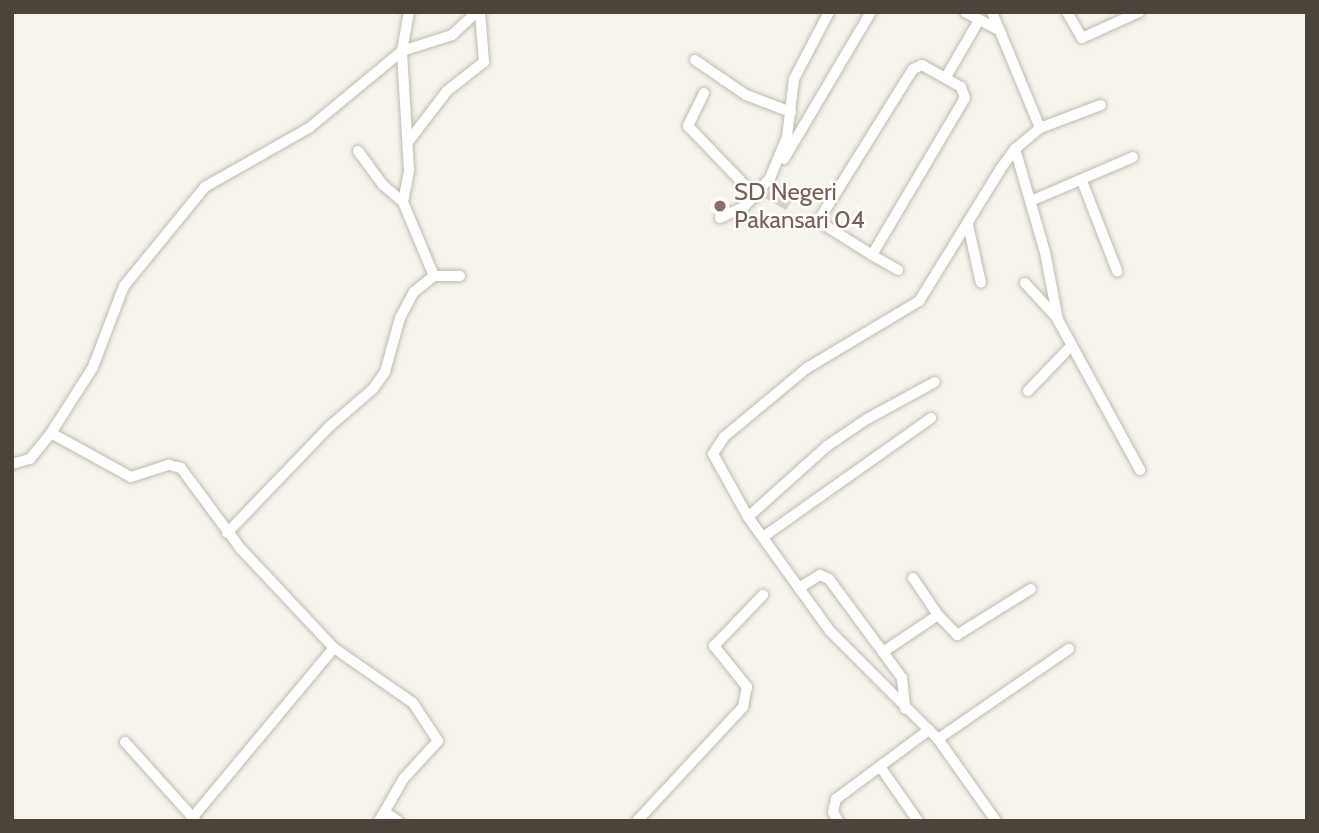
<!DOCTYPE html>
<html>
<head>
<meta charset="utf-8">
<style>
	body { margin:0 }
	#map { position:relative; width:1319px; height:833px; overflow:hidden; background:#f5f3ec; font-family:Cabin,sans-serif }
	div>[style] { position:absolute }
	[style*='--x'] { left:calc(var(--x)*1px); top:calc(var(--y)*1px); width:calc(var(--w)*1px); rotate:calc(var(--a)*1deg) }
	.building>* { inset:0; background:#d6d0c2 }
	.roads { filter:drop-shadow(0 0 2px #c0bbaf) drop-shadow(0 0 2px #c0bbaf) }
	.minor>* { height:10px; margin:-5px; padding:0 5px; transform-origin:5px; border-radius:5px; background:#fff }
	.dots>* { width:19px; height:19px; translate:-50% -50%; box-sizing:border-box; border:4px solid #fff; border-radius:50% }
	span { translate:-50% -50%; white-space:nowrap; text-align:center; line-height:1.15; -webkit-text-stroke:5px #fff; paint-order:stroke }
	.education-label { font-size:24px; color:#785e54 }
	.left { translate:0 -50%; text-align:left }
	.frame { position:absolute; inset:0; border:14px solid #4a443a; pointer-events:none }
</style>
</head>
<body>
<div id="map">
	<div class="building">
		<i style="clip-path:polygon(771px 188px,792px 201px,786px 210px,765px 198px)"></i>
	</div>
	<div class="roads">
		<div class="minor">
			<i style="--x:965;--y:12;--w:40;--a:28"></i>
			<i style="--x:992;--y:12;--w:126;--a:67.5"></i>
			<i style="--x:1040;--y:128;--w:33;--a:140"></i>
			<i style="--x:1015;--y:149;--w:26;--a:126"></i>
			<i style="--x:1000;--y:170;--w:154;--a:121.7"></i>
			<i style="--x:919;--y:301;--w:131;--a:149.1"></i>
			<i style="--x:807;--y:368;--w:108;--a:140.3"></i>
			<i style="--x:724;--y:437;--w:20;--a:123"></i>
			<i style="--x:713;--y:454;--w:72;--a:60.9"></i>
			<i style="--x:748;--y:517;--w:140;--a:54.3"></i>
			<i style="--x:830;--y:631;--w:153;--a:45"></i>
			<i style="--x:938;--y:739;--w:100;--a:54.7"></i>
			<i style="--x:1067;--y:12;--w:30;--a:60"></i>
			<i style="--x:1082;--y:38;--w:63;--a:-24.5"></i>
			<i style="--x:695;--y:60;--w:62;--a:34.5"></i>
			<i style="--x:746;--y:95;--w:48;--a:20.7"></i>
			<i style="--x:946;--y:77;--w:66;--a:-59.9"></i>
			<i style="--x:704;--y:93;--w:37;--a:116"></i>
			<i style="--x:688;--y:126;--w:98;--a:46.2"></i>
			<i style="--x:1040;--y:128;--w:65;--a:-20.7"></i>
			<i style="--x:408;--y:142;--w:64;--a:-52.6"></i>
			<i style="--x:447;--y:91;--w:47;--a:-38.1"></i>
			<i style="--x:484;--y:62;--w:50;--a:-94.6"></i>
			<i style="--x:1015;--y:149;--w:107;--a:73.8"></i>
			<i style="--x:1045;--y:252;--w:69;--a:79.2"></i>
			<i style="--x:1058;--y:320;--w:171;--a:61.3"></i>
			<i style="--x:358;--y:151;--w:42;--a:53.7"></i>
			<i style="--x:383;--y:185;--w:26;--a:40"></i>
			<i style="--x:403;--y:202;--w:80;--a:67.3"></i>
			<i style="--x:784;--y:159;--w:171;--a:-59.4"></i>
			<i style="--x:1082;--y:181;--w:97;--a:68.7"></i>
			<i style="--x:1031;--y:201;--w:111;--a:-23.3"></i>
			<i style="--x:403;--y:202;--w:33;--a:-79"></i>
			<i style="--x:409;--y:170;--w:119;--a:-93.4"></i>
			<i style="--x:402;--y:51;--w:40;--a:-80"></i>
			<i style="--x:720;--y:218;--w:26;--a:-25"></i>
			<i style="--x:744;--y:207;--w:39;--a:-48"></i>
			<i style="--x:770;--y:178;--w:44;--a:-67.5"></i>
			<i style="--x:787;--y:137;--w:58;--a:-83.1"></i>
			<i style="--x:794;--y:79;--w:76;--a:-62.4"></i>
			<i style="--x:968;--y:225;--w:59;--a:77.4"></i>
			<i style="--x:872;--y:255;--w:182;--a:-59.4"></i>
			<i style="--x:965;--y:98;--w:12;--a:-110"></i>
			<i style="--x:961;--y:87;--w:45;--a:-150.6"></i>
			<i style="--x:922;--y:65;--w:10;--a:156"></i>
			<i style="--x:913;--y:69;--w:174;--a:121.9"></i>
			<i style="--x:821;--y:217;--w:7;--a:74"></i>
			<i style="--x:823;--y:224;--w:58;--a:32.3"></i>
			<i style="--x:872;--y:255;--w:30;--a:30"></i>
			<i style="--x:1025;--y:283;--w:46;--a:47.6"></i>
			<i style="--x:1028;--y:391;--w:62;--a:-46.3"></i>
			<i style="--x:51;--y:433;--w:91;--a:28.8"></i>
			<i style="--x:131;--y:477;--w:40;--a:-18"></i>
			<i style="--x:169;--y:465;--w:12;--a:14"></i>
			<i style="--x:181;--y:468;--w:101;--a:53.5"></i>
			<i style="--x:241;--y:549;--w:136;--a:46.8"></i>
			<i style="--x:334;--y:648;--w:96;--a:34.8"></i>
			<i style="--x:413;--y:703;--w:45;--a:56.7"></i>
			<i style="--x:438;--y:741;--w:50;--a:132.6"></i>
			<i style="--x:404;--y:778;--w:50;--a:120.2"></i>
			<i style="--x:12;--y:464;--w:19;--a:-16"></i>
			<i style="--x:30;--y:459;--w:33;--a:-51"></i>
			<i style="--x:51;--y:433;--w:78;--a:-57.5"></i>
			<i style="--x:93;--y:367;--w:87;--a:-69.1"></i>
			<i style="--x:124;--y:286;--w:128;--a:-50.7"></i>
			<i style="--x:205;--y:187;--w:120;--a:-29.6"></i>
			<i style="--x:309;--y:128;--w:121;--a:-39.6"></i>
			<i style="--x:402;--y:51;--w:52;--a:-17.7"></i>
			<i style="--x:452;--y:35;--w:34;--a:-43"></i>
			<i style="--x:748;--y:517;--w:106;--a:-41.9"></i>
			<i style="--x:827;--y:446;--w:48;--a:-34"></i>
			<i style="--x:867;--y:419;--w:77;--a:-28.6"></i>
			<i style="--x:227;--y:533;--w:149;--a:-46.1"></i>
			<i style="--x:330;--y:426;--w:57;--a:-40.7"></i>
			<i style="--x:373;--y:389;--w:21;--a:-55"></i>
			<i style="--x:385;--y:372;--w:56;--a:-74.5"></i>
			<i style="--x:400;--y:318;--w:30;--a:-62"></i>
			<i style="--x:414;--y:292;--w:26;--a:-39"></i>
			<i style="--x:434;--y:276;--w:26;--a:0"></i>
			<i style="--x:763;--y:537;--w:206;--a:-35.3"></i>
			<i style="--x:913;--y:578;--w:45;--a:56"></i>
			<i style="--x:799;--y:588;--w:25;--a:-32"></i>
			<i style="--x:820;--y:575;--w:10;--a:24"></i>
			<i style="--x:829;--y:579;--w:123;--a:53.6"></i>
			<i style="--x:902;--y:678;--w:31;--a:84"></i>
			<i style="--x:883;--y:652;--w:66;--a:-33.9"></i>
			<i style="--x:938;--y:615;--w:28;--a:46"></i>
			<i style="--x:957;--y:635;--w:87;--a:-31.9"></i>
			<i style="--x:938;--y:739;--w:159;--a:-34.5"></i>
			<i style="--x:125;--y:742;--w:106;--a:48.1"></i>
			<i style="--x:881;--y:768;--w:65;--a:55.1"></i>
			<i style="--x:385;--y:812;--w:16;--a:35"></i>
			<i style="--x:193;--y:817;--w:220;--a:-50.2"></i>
			<i style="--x:637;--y:821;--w:156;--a:-47.1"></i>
			<i style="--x:743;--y:707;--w:20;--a:-79"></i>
			<i style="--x:747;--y:687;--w:53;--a:-128.8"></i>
			<i style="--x:714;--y:646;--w:71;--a:-46.1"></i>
			<i style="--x:838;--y:821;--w:10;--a:-119"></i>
			<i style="--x:833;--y:812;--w:13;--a:-77"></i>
			<i style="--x:836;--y:799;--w:116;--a:-36.6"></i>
		</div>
	</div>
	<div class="dots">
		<i style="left:720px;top:206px;background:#8d6e63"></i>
	</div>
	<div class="education-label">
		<span class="left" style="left:734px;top:206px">SD Negeri<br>Pakansari 04</span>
	</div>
	<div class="frame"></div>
</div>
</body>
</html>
